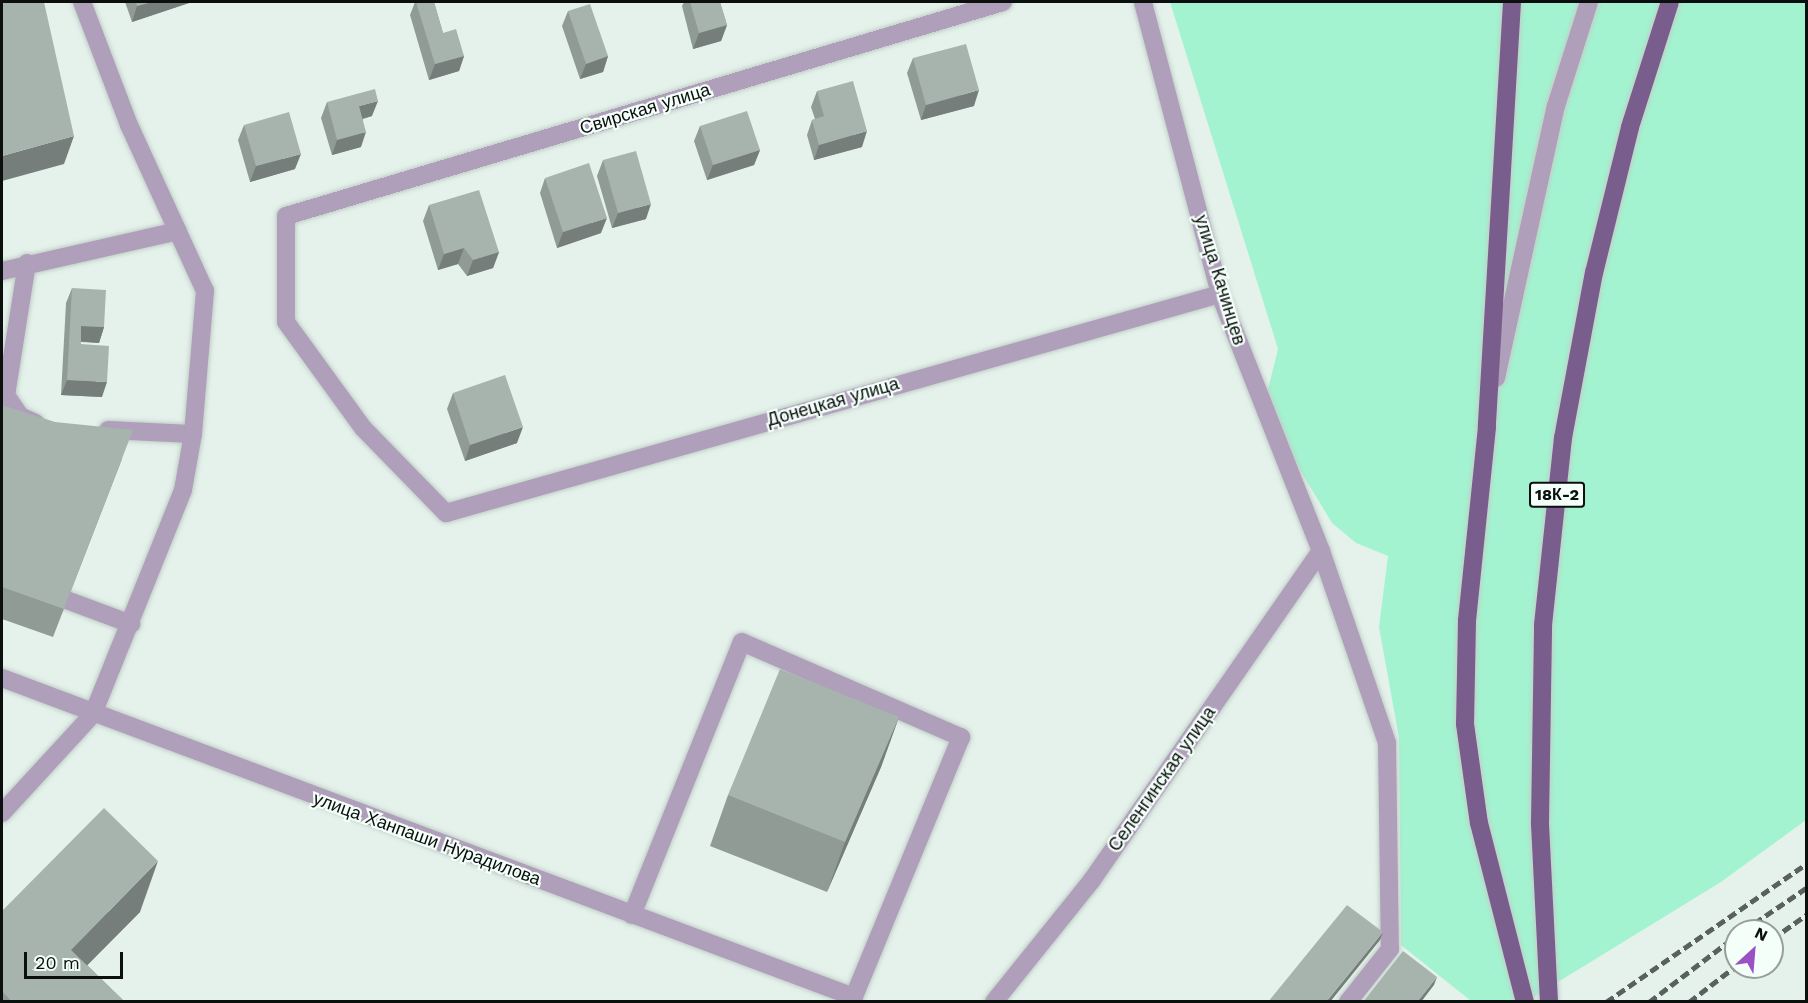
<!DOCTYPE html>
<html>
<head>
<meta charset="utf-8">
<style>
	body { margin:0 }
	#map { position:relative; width:1808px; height:1003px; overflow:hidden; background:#e5f2ec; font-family:"Work Sans",sans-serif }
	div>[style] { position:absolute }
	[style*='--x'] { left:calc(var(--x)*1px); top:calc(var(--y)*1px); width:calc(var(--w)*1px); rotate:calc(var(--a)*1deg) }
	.green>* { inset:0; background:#a3f3d1 }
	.roads { filter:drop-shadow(0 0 2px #c2cec8) drop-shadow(0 0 2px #c2cec8) }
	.lane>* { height:18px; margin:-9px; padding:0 9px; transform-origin:9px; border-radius:9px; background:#af9fba }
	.street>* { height:18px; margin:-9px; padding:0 9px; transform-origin:9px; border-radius:9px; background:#af9fba }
	.primary>* { height:18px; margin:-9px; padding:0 9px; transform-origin:9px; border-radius:9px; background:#795d8c }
	.rail>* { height:4.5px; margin-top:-2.25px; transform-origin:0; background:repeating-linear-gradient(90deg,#59605d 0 9px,transparent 0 13.5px) }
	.wall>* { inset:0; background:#909b96 }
	.shaded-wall>* { inset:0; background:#757e7a }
	.building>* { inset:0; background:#a7b4ae }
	span { translate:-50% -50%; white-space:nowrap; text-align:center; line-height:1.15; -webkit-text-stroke:4.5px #f4fffa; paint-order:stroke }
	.shield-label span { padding:2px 4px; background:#f4fffa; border:2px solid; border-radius:4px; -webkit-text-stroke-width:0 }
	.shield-label { font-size:16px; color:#0b0f0d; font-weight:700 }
	.street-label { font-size:18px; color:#0b0f0d }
	.frame { position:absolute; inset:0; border:3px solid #0b0f0d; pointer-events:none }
	.north { position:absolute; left:1724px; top:919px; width:60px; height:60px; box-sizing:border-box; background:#f4fffa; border:2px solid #979f9b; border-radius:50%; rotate:26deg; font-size:16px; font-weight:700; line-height:24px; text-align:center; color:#0b0f0d }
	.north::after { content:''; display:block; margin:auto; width:21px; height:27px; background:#9a51c4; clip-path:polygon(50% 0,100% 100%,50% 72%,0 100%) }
	.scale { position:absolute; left:24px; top:952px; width:99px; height:27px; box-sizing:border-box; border:3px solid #0b0f0d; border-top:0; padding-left:8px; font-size:18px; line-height:21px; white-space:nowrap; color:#0b0f0d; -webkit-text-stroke:4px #f4fffa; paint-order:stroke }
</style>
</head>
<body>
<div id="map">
	<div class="green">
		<i style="clip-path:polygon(1170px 2px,1806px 2px,1806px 820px,1721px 882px,1527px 1001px,1471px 1001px,1401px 945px,1399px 738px,1379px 627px,1388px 556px,1356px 543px,1332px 523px,1263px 409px,1278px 349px)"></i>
	</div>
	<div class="roads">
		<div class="lane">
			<i style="--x:27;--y:263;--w:134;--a:99"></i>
			<i style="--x:6;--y:395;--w:25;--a:56"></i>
			<i style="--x:20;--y:416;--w:17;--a:24"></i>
			<i style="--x:2;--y:271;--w:180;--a:-12.8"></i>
			<i style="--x:108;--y:430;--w:85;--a:2.7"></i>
			<i style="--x:1321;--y:551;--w:203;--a:71"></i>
			<i style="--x:1387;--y:743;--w:206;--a:89.2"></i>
			<i style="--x:1390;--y:949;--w:68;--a:128.4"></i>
			<i style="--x:2;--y:576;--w:138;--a:20.4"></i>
			<i style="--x:2;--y:813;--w:134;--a:-47.4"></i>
			<i style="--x:93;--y:714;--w:241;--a:-68.1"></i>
			<i style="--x:183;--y:490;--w:57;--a:-79.9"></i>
			<i style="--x:193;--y:434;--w:144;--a:-85.2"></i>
			<i style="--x:205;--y:291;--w:183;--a:-114.6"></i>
			<i style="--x:129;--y:125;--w:132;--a:-110.9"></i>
			<i style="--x:632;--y:915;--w:294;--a:-68.1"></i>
			<i style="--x:742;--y:642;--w:239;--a:23.5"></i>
			<i style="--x:961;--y:737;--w:281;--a:112.4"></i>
		</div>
		<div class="street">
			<i style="--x:1003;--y:2;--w:748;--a:163.38"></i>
			<i style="--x:286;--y:216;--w:106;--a:90"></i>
			<i style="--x:286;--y:322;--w:131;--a:54"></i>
			<i style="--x:363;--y:428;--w:119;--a:45.7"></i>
			<i style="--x:446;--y:513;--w:804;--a:-15.8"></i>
			<i style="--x:1496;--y:378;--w:279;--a:-77.6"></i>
			<i style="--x:1556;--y:106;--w:109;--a:-72.4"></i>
			<i style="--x:2;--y:678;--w:910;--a:20.53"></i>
			<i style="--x:994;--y:1002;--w:156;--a:-51.2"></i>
			<i style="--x:1092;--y:880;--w:401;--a:-55.2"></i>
			<i style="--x:1321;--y:551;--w:276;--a:-111.5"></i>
			<i style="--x:1220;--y:294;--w:302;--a:-104.8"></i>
		</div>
		<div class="primary">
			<i style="--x:1512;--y:2;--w:426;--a:93.4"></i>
			<i style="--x:1487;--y:427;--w:195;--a:95.9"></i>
			<i style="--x:1467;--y:621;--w:103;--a:91.1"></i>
			<i style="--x:1465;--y:724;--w:100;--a:82"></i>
			<i style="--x:1479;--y:823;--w:185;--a:75.6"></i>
			<i style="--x:1549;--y:1002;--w:180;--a:-92.9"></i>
			<i style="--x:1540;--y:822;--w:197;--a:-89.1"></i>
			<i style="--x:1543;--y:625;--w:188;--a:-83.9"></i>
			<i style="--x:1563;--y:438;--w:168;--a:-79.4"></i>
			<i style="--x:1594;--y:273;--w:150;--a:-76.1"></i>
			<i style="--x:1630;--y:127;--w:131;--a:-72.3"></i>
		</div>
	</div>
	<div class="rail">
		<i style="--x:1743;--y:931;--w:76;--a:-34.3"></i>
		<i style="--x:1772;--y:939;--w:42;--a:-35.2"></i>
		<i style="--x:1606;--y:1002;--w:243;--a:-34.6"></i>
		<i style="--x:1649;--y:1002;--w:109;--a:-37.2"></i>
		<i style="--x:1689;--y:1002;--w:59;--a:-37.5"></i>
	</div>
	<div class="wall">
		<i style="clip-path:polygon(125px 2px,190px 2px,189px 3px,132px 22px)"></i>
		<i style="clip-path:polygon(415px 2px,434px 2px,443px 33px,464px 56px,459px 71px,429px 80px,410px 15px)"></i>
		<i style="clip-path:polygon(684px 2px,720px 2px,727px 25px,721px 41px,693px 49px,682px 6px)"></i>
		<i style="clip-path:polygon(568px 11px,608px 56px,603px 72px,580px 79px,562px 26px)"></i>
		<i style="clip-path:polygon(913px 58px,974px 106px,921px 120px,907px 73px)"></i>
		<i style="clip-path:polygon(817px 91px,862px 147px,814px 160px,807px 135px,812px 120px,815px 119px,811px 107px)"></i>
		<i style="clip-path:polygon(327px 102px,372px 116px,363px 119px,361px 147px,332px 155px,321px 118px)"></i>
		<i style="clip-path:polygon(244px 125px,295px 169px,250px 182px,238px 140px)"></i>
		<i style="clip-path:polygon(700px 126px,760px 150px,754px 165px,707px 180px,694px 141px)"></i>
		<i style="clip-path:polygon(603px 160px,646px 219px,612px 228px,597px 176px)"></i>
		<i style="clip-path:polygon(545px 178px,601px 233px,557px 248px,540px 193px)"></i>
		<i style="clip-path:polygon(429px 205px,499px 252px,493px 268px,467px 276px,458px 264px,438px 270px,423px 221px)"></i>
		<i style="clip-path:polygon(72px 288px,104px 327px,99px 343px,81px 342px,81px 344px,102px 397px,61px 395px,66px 303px)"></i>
		<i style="clip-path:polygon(453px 393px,517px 443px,465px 461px,447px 409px)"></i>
		<i style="clip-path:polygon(2px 405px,122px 459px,53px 637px,2px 619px)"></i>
		<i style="clip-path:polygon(899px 717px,881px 767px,827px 892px,710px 846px,728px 795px)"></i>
		<i style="clip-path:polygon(2px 911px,140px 912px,87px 965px,125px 1002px,2px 1002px)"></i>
	</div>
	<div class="shaded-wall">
		<i style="clip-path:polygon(152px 2px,190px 2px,189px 3px,132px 22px,137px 6px)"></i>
		<i style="clip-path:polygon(727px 25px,721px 41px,693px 49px,699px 33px)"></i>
		<i style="clip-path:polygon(464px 56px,459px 71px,429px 80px,435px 64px)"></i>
		<i style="clip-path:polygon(608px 56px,603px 72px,580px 79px,586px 64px)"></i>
		<i style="clip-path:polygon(979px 90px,974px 106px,921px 120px,926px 105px)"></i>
		<i style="clip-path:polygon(378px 101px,372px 116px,354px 121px,359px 106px)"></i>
		<i style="clip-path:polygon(867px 131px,862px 147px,814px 160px,819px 145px)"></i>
		<i style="clip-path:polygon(366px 132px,361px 147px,332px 155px,337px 140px)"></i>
		<i style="clip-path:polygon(74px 136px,64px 164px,2px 181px,2px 156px)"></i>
		<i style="clip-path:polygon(760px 150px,754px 165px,707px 180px,713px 165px)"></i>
		<i style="clip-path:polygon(301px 154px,295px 169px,250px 182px,256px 166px)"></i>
		<i style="clip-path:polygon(651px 204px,646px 219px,612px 228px,618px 213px)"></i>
		<i style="clip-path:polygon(607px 218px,601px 233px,557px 248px,563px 232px)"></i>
		<i style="clip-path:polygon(464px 248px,458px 264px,438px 270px,444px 254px)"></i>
		<i style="clip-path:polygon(499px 252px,493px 268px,467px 276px,473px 260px)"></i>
		<i style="clip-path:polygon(81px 326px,104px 327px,99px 343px,76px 341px)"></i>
		<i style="clip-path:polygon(67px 380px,107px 382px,102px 397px,61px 395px)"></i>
		<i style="clip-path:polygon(523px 427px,517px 443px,465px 461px,470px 445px)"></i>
		<i style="clip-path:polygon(899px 717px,881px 767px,827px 892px,845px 842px)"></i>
		<i style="clip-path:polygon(158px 861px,140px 912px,53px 1000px,71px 950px)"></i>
		<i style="clip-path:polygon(1383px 932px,1380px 940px,1330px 1002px,1326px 1002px)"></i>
		<i style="clip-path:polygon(1437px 977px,1434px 985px,1421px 1002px,1417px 1002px)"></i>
	</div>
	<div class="building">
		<i style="clip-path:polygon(2px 2px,44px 2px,74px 136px,2px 156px)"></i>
		<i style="clip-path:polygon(136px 2px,152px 2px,137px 6px)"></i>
		<i style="clip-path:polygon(416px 2px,434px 2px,443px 33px,456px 29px,464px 56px,435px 64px)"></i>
		<i style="clip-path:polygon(690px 2px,720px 2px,727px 25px,699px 33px)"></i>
		<i style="clip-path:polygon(590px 4px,608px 56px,586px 64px,568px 11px)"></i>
		<i style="clip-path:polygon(966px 44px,979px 90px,926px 105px,913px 58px)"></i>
		<i style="clip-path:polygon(853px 81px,867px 131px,819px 145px,812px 120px,824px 116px,817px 91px)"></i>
		<i style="clip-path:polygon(375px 89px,378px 101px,359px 106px,366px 132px,337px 140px,327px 102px)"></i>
		<i style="clip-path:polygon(747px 111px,760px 150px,713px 165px,700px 126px)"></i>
		<i style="clip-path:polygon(289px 112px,301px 154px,256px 166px,244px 125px)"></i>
		<i style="clip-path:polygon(636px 151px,651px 204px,618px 213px,603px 160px)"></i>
		<i style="clip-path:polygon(589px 163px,607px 218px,563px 232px,545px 178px)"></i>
		<i style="clip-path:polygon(479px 190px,499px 252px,473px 260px,464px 248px,444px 254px,429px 205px)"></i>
		<i style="clip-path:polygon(72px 288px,106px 290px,104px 327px,81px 326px,81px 344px,109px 346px,107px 382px,67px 380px)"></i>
		<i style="clip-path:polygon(505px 375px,523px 427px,470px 445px,453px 393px)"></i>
		<i style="clip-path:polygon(2px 405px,55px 422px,133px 430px,64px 609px,2px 587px)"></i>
		<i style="clip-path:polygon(780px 669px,899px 717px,845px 842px,728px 795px)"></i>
		<i style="clip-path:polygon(104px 808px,158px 861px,71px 950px,125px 1002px,12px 1002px,2px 991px,2px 911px)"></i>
		<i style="clip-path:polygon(1347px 905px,1383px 932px,1326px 1002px,1268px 1002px)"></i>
		<i style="clip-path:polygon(1403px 951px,1437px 977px,1417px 1002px,1363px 1002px)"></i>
	</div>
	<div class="shield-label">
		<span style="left:1557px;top:495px">18К-2</span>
	</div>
	<div class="street-label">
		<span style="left:645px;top:109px;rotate:-17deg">Свирская улица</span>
		<span style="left:1220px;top:280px;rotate:73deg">улица Качинцев</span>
		<span style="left:833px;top:402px;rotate:-16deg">Донецкая улица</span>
		<span style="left:1162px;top:779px;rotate:-55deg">Селенгинская улица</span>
		<span style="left:427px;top:839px;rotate:20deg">улица Ханпаши Нурадилова</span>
	</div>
	<div class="frame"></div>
	<div class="north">N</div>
	<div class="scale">20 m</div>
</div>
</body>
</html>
